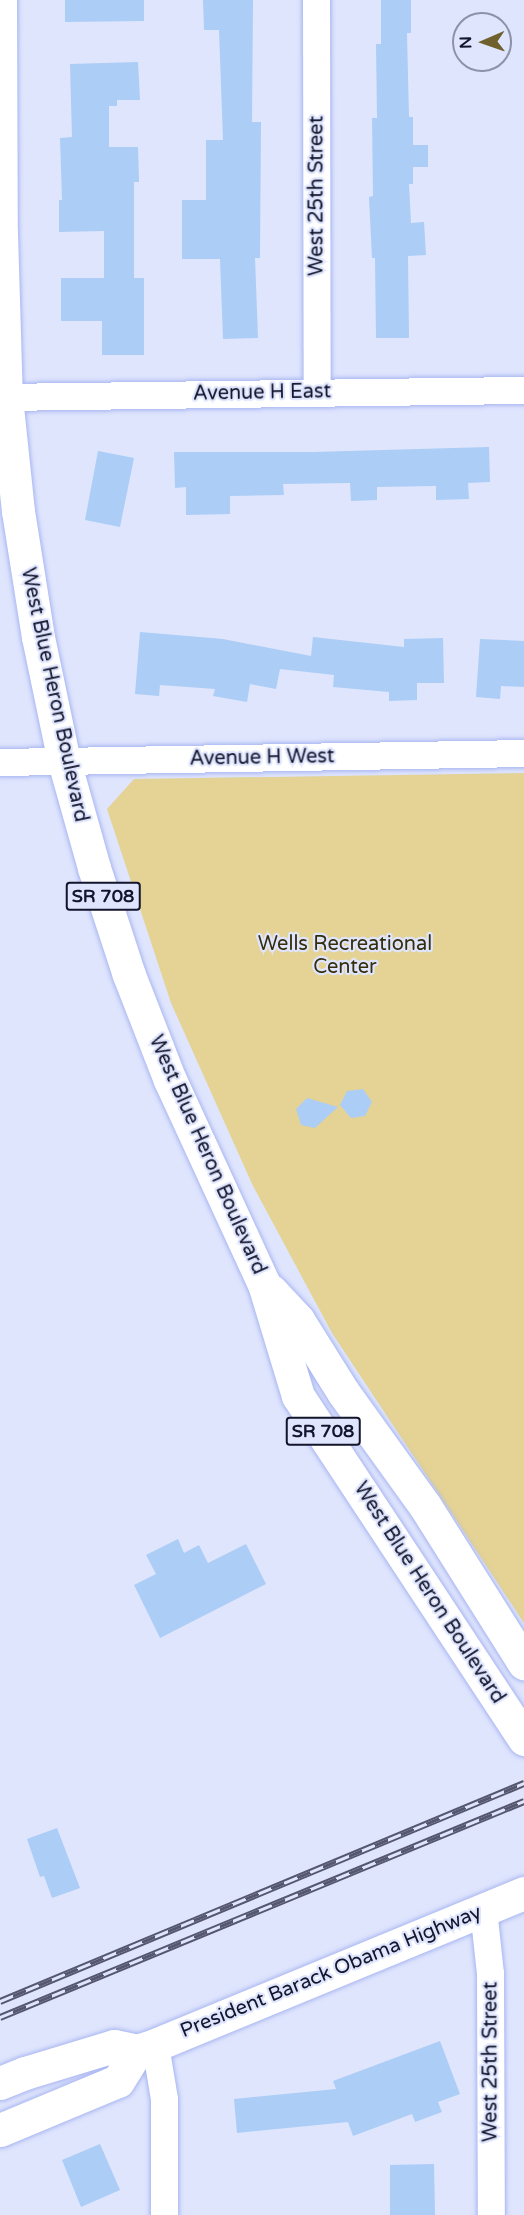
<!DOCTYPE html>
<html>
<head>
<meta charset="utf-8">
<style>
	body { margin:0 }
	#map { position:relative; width:524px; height:2215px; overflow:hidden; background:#dfe5fd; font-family:"Varela Round",sans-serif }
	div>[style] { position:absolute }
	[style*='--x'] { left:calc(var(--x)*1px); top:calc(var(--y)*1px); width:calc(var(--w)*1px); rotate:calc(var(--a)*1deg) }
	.green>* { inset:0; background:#e4d395 }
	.building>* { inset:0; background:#accdf6 }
	.roads { filter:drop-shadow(0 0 2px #a9b6f1) drop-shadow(0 0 2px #a9b6f1) }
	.minor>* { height:27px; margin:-13.5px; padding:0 13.5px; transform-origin:13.5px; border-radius:13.5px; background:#fff }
	.major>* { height:33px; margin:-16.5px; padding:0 16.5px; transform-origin:16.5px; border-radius:16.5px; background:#fff }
	.rail>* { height:7px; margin-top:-3.5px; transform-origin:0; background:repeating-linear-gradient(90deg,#dfe5fd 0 14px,#54576e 0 28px); box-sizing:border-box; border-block:2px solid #54576e }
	span { translate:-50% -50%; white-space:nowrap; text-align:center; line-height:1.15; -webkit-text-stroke:4.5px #dfe5fd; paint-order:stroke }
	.shield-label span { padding:2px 4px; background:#dfe5fd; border:2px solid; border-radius:4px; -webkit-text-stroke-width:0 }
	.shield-label { font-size:18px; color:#12152b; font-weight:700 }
	.street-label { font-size:20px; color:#12152b }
	.park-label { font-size:20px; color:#362d0d }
	.north { position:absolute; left:452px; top:12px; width:60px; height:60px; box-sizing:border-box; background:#dfe5fd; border:2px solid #8d92a9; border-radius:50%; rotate:268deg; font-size:16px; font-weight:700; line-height:24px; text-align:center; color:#12152b }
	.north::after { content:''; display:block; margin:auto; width:21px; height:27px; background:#6f612e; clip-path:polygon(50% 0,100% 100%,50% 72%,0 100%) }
</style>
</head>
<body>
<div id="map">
	<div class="green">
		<i style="clip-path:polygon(524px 773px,524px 1623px,332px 1333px,253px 1186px,171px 1003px,107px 809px,134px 779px)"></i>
	</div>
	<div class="building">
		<i style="clip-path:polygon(65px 0,144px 0,144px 21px,65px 22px)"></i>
		<i style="clip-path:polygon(203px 0,253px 0,252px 122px,261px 122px,260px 258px,255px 258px,258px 338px,223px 339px,220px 259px,182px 259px,182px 200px,206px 200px,206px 140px,223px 140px,219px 30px,204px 30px)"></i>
		<i style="clip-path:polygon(381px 0,411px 0,411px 33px,407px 33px,409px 117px,413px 117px,413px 145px,428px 145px,428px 167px,413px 167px,413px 184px,409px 184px,411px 223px,424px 222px,426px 255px,408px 256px,409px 338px,376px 338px,375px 258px,372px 258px,369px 197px,373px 196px,372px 118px,377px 118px,376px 44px,381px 44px)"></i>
		<i style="clip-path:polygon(138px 62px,140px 100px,117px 100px,117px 106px,109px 106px,109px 147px,138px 147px,139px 182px,134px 182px,134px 278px,144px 278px,144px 355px,102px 355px,102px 321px,61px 321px,61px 278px,104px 278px,104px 231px,59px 232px,59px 200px,62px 200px,60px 138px,72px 137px,70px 64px)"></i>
		<i style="clip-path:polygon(489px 447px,490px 482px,468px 483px,469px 499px,436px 500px,436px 486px,377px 487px,377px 500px,351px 501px,350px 483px,283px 484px,284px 495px,230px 496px,230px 514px,186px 515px,186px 487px,175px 488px,174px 452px,313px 452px)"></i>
		<i style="clip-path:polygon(98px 451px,134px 458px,120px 527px,85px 520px)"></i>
		<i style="clip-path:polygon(140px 632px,223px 639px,311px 656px,313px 637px,404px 647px,404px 639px,443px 638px,444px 683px,417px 683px,417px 700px,389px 701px,389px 692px,333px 687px,334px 675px,280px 669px,276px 689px,250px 684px,247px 702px,213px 696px,215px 689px,160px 685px,159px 696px,135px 694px)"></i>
		<i style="clip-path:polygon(480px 639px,524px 641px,524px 687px,501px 686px,500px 699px,476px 697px)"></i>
		<i style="clip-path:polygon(363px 1089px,372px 1102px,365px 1116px,351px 1118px,340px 1105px,347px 1091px)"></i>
		<i style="clip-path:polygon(307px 1098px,338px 1107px,315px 1128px,301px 1125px,296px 1109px)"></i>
		<i style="clip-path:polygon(178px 1539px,184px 1553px,199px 1545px,208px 1563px,246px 1544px,266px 1584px,160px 1638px,134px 1585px,156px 1574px,146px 1555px)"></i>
		<i style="clip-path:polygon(57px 1828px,80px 1888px,52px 1898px,44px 1876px,40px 1877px,27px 1839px)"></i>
		<i style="clip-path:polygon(440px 2041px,460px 2094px,438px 2102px,442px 2112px,415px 2122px,412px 2114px,353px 2136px,348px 2122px,237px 2133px,234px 2099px,336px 2089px,333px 2081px)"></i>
		<i style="clip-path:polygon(100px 2144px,120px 2190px,81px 2207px,62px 2160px)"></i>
		<i style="clip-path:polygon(434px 2164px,435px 2215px,390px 2215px,390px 2165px)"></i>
	</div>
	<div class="roads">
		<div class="minor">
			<i style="--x:316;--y:0;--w:392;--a:89.9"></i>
			<i style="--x:0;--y:397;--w:524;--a:-0.77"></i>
			<i style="--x:0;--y:762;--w:524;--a:-0.98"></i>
			<i style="--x:483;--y:1909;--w:64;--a:83.8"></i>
			<i style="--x:490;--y:1973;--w:242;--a:89.8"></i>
			<i style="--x:155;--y:2045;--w:55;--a:80.5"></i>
			<i style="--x:164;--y:2099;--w:116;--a:90"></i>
		</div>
		<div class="major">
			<i style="--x:0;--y:0;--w:233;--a:89.8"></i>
			<i style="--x:1;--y:233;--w:164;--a:88.3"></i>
			<i style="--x:6;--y:397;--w:115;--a:84"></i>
			<i style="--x:18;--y:511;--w:128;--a:81"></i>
			<i style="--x:38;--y:637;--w:127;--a:78.2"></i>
			<i style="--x:64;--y:761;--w:111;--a:74.3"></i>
			<i style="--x:94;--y:868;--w:113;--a:71.9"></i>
			<i style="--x:129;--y:975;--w:113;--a:68.7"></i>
			<i style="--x:170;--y:1080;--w:225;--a:65.3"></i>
			<i style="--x:264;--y:1284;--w:117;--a:73.1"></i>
			<i style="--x:298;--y:1396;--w:411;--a:56.6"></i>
			<i style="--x:271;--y:1291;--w:40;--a:47"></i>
			<i style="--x:298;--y:1320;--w:85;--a:58"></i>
			<i style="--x:343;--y:1392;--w:140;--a:54.3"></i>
			<i style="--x:425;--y:1506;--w:186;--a:57.8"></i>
			<i style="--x:0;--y:2083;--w:27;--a:-22"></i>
			<i style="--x:25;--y:2073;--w:93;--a:-16.9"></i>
			<i style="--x:114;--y:2046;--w:24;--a:12"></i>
			<i style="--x:137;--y:2051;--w:19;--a:-18"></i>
			<i style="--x:155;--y:2045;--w:399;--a:-22.4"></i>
			<i style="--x:0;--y:2130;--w:128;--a:-22.6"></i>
			<i style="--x:118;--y:2081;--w:36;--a:-58"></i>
		</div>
	</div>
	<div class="rail">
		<i style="--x:0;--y:2001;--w:568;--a:-22.59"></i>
		<i style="--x:0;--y:2017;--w:567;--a:-22.4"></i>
	</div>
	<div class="shield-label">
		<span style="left:103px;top:896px">SR 708</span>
		<span style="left:323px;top:1431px">SR 708</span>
	</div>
	<div class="street-label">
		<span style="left:317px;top:196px;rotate:-90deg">West 25th Street</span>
		<span style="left:262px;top:393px;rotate:-1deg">Avenue H East</span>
		<span style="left:54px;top:695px;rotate:78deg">West Blue Heron Boulevard</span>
		<span style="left:262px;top:758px;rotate:-1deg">Avenue H West</span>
		<span style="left:207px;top:1155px;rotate:66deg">West Blue Heron Boulevard</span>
		<span style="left:429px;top:1593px;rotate:57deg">West Blue Heron Boulevard</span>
		<span style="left:331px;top:1972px;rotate:-22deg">President Barack Obama Highway</span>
		<span style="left:491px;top:2062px;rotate:-90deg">West 25th Street</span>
	</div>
	<div class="park-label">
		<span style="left:345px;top:956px">Wells Recreational<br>Center</span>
	</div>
	<div class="north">N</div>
</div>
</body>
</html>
